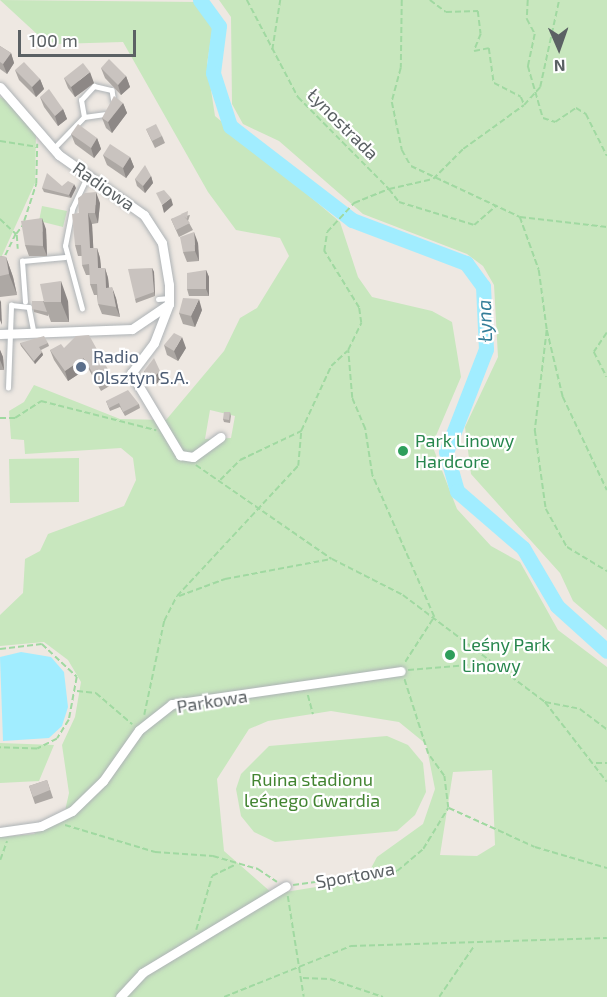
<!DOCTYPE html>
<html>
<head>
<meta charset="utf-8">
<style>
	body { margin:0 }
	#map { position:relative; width:607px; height:997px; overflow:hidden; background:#eee8e2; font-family:"Exo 2",sans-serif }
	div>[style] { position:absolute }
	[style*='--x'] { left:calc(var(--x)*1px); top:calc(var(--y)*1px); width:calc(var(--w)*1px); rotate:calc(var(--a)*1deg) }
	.green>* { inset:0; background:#c8e7be }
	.water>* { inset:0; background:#a1edff }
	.river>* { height:15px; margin:-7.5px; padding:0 7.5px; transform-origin:7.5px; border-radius:7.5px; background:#a1edff }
	.path>* { height:1.5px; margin-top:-0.75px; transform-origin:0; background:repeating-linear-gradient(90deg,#a0d9a1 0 6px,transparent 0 9px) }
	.roads { filter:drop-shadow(0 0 2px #aeb3b6) drop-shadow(0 0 2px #aeb3b6) }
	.lane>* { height:4.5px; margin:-2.25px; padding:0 2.25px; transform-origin:2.25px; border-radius:2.25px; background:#fff }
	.street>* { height:9px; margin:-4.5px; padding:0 4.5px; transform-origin:4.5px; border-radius:4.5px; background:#fff }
	.wall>* { inset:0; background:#ada8a4 }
	.shaded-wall>* { inset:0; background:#8d8886 }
	.building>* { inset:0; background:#c9c3bf }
	.dots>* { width:16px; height:16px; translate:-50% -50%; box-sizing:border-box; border:3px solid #fff; border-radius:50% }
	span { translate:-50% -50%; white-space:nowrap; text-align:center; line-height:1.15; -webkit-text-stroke:4.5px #fff; paint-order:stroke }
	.street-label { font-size:18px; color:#5b6164 }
	.service-label { font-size:18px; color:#4e5e75 }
	.left { translate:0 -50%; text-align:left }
	.leisure-label { font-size:18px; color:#27864d }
	.park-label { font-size:18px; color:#428431 }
	.water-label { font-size:20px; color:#347e99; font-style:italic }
	.north { position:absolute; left:529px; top:18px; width:60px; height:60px; -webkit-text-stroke:4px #fff; paint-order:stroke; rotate:178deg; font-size:16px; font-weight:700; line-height:24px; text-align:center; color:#5b6164 }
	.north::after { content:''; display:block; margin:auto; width:21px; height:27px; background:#5b6164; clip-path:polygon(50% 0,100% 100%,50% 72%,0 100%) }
	.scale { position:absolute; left:18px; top:30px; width:118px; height:27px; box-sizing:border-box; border:3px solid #5b6164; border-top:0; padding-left:8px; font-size:18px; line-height:21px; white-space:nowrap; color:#5b6164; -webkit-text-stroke:4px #fff; paint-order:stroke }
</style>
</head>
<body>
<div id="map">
	<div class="green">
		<i style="clip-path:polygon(evenodd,0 0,198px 2px,213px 26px,207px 64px,215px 116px,340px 222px,358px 277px,372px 297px,432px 311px,452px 322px,461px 377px,432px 445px,457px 509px,491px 546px,520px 562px,558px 630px,607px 667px,607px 997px,0 997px,0 837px,34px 834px,65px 811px,69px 793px,62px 745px,75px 717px,81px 682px,68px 660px,44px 642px,0 646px,0 615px,23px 593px,25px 559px,40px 551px,48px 534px,124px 506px,136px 480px,133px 458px,121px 448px,25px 454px,24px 440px,11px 439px,9px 411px,24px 402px,34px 385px,120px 419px,166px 420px,224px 351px,240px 318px,257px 308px,289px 256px,280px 238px,236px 230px,208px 192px,123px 42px,56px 44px,38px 35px,0 0,210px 410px,235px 416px,231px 438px,205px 439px,210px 410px,0 0,331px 711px,399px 722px,426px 744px,435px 789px,423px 824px,377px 857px,369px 872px,347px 882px,273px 894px,224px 851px,217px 779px,249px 729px,268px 721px,331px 711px,0 0,492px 770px,495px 845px,477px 856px,440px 855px,453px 772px,492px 770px)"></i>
		<i style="clip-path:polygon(219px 0,607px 0,607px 630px,573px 601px,560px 573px,471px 474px,465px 427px,498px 357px,494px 285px,483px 266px,467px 254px,363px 214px,279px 141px,243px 124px,232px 104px,231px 17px)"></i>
		<i style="clip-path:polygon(0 97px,12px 103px,36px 132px,35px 183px,0 260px)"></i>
		<i style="clip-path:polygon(42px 206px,67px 211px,63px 227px,39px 221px)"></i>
		<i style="clip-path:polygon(79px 458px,79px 502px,10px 503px,9px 459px)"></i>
		<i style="clip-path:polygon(387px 736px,408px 745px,423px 763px,426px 792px,415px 815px,397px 831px,275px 842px,254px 832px,241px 816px,236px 789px,241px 774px,269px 746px)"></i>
		<i style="clip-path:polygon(0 743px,54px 745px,39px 781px,0 783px)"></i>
	</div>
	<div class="water">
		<i style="clip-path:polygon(21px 652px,51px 657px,64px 672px,68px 707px,62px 726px,49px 738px,3px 741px,0 657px)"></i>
	</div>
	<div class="river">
		<i style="--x:200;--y:0;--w:32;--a:54"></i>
		<i style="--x:219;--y:26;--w:47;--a:97.3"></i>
		<i style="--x:213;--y:73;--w:56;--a:72.2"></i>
		<i style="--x:230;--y:126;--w:154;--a:37.6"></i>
		<i style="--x:352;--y:220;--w:122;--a:20.7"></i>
		<i style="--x:466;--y:263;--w:29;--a:54"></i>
		<i style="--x:483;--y:286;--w:63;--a:87.3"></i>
		<i style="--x:486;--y:349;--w:110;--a:111.2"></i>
		<i style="--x:446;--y:452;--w:41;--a:74.2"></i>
		<i style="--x:457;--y:491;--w:87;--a:40.8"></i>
		<i style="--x:523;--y:548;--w:67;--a:59.6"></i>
		<i style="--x:557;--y:606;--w:67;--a:42"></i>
	</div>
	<div class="path">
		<i style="--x:247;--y:0;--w:110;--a:62.3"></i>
		<i style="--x:298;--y:97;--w:129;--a:45.3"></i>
		<i style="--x:389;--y:189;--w:45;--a:-12.8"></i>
		<i style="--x:433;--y:179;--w:42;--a:-45"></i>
		<i style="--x:463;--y:149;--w:75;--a:-35.8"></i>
		<i style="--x:524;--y:105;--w:24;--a:-48"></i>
		<i style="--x:540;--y:87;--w:89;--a:-77.7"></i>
		<i style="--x:402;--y:0;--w:68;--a:90.8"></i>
		<i style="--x:401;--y:68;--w:35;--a:105"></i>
		<i style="--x:392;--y:102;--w:49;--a:78.2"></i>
		<i style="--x:402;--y:150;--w:18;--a:61"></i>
		<i style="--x:411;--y:166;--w:120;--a:25.1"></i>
		<i style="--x:520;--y:217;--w:88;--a:6.6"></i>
		<i style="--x:430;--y:0;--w:20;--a:37"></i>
		<i style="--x:446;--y:12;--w:32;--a:-2"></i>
		<i style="--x:478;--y:11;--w:23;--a:83"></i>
		<i style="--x:481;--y:34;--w:18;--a:112"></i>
		<i style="--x:474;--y:51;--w:15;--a:-11"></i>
		<i style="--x:489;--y:48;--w:35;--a:82"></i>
		<i style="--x:494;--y:83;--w:30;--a:27"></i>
		<i style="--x:521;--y:97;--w:8;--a:67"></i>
		<i style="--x:528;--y:0;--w:19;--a:93"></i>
		<i style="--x:527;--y:19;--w:17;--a:62"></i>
		<i style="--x:535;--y:34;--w:33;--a:102"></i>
		<i style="--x:528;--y:66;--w:54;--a:73.9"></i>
		<i style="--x:543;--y:118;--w:13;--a:18"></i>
		<i style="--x:555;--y:122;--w:25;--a:-34"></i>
		<i style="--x:576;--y:108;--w:12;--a:31"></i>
		<i style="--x:586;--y:114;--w:47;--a:63.4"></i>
		<i style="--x:272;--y:50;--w:51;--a:-80.9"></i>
		<i style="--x:0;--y:141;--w:37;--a:9"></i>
		<i style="--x:520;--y:217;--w:56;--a:70.3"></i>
		<i style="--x:539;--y:270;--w:61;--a:82.4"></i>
		<i style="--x:547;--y:330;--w:101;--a:96.8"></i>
		<i style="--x:535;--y:430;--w:80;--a:82.1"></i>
		<i style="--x:546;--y:509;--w:43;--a:61.1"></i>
		<i style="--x:567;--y:547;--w:47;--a:31"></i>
		<i style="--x:0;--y:219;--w:22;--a:43"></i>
		<i style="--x:16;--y:234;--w:25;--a:116"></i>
		<i style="--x:24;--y:221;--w:39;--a:-72"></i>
		<i style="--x:36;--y:184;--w:40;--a:-88.6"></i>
		<i style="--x:16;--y:234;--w:11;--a:-52"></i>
		<i style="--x:17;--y:235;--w:14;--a:86"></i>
		<i style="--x:547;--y:330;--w:69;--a:76.6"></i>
		<i style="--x:563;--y:397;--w:103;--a:64.7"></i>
		<i style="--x:607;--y:333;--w:23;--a:124"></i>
		<i style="--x:594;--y:352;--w:28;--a:63"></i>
		<i style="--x:0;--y:418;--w:15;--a:0"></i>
		<i style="--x:15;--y:418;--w:31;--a:-33"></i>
		<i style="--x:41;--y:401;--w:119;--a:14.2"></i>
		<i style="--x:196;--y:465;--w:165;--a:34.7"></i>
		<i style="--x:332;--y:559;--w:80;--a:26.9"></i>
		<i style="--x:403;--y:595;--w:178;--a:37"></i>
		<i style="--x:545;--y:702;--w:101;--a:52.2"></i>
		<i style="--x:220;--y:480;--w:28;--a:-45"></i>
		<i style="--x:240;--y:460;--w:68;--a:-25.4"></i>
		<i style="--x:301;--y:431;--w:72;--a:-65.2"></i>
		<i style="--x:331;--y:366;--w:22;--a:-43"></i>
		<i style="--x:179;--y:596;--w:49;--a:-20.3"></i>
		<i style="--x:225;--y:579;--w:108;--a:-10.7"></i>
		<i style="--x:0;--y:649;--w:42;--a:-6.8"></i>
		<i style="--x:42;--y:644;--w:48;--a:43.3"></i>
		<i style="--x:77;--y:677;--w:44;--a:100.5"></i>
		<i style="--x:69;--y:720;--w:22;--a:122"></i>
		<i style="--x:57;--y:739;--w:22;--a:153"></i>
		<i style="--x:37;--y:749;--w:37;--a:-178"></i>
		<i style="--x:405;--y:662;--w:54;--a:-57.2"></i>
		<i style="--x:434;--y:617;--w:155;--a:-113.6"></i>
		<i style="--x:372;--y:475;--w:47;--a:-98.7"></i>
		<i style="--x:365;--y:429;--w:34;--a:-113"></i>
		<i style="--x:352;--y:398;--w:48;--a:-94.8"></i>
		<i style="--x:348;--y:350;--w:30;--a:-64"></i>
		<i style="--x:361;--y:323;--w:15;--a:-98"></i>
		<i style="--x:359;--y:308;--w:67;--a:-121.6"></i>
		<i style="--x:324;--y:251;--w:19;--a:-81"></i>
		<i style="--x:327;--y:232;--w:40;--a:-47"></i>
		<i style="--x:354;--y:203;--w:38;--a:-22"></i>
		<i style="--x:389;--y:189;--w:16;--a:52"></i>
		<i style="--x:399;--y:202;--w:78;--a:17"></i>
		<i style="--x:474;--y:225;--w:30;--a:-41"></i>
		<i style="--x:408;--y:670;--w:85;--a:-4.7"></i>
		<i style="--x:77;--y:691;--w:19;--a:6"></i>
		<i style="--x:96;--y:693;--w:48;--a:40.7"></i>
		<i style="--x:308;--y:695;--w:20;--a:75"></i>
		<i style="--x:545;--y:702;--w:36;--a:11"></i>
		<i style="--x:580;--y:709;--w:34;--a:37"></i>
		<i style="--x:144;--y:715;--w:96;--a:-78"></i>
		<i style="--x:164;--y:621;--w:28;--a:-63"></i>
		<i style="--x:177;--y:596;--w:178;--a:-47.1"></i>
		<i style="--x:298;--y:466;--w:35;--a:-85"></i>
		<i style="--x:596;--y:763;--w:11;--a:0"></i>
		<i style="--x:449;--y:808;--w:94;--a:24.4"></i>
		<i style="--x:535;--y:847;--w:75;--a:16.3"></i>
		<i style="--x:65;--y:825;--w:94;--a:16.7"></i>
		<i style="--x:155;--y:852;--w:58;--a:3.9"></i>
		<i style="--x:213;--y:856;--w:47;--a:16.1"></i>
		<i style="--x:258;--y:869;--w:23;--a:34"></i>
		<i style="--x:0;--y:860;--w:20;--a:-70"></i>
		<i style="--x:293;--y:885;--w:105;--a:-7.7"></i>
		<i style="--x:397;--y:871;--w:34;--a:-40"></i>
		<i style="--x:423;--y:849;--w:48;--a:-58.6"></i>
		<i style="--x:448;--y:808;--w:32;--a:-97"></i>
		<i style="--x:444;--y:776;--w:27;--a:-126"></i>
		<i style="--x:428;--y:754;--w:79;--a:-107.7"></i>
		<i style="--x:288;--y:896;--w:102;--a:81"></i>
		<i style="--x:196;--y:930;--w:56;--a:-73.5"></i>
		<i style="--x:212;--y:876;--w:25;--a:-26"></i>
		<i style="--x:303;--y:978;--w:27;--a:2"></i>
		<i style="--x:330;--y:979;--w:56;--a:18.8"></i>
		<i style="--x:224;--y:997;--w:137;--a:-21.9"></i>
		<i style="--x:351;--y:946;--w:256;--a:-1.8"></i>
		<i style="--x:439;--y:997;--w:62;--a:-55.5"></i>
	</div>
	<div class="roads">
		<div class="lane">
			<i style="--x:84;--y:117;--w:17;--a:-100"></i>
			<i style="--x:81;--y:100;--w:19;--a:-47"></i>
			<i style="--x:94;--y:86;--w:18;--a:13"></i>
			<i style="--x:112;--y:90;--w:12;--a:81"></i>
			<i style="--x:53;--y:149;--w:45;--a:-45.9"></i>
			<i style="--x:84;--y:117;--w:22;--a:-8"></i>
			<i style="--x:158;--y:299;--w:11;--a:-5"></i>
			<i style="--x:25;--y:302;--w:41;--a:-94.2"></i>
			<i style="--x:22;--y:261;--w:43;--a:-5.3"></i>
			<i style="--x:82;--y:309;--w:65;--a:-105.1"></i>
			<i style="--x:65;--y:246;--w:38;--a:-79"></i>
			<i style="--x:72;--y:209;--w:38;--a:-65"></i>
			<i style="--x:8;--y:388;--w:83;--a:-87.9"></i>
			<i style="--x:11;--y:305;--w:18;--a:6"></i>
			<i style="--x:29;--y:307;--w:26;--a:79"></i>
		</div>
		<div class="street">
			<i style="--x:0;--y:87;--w:90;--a:49.1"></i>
			<i style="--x:59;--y:155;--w:104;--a:35.2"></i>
			<i style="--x:144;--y:215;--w:33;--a:57"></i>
			<i style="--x:162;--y:243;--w:43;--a:80.5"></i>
			<i style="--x:169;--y:285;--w:19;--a:90"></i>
			<i style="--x:169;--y:304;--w:45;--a:146"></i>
			<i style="--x:132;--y:329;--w:132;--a:177.8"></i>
			<i style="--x:169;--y:304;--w:42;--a:111"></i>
			<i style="--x:154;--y:343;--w:38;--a:127"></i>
			<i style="--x:131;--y:373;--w:96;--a:59.1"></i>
			<i style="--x:180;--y:455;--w:13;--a:9"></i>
			<i style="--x:193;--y:457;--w:34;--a:-36"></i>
			<i style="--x:0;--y:832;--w:41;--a:-8.3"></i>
			<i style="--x:41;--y:826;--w:34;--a:-26"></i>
			<i style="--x:72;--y:811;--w:43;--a:-44.1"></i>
			<i style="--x:103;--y:781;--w:62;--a:-54.8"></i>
			<i style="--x:139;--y:730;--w:42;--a:-38.2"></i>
			<i style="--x:172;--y:704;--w:231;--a:-8.2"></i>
			<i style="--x:120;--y:997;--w:33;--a:-47"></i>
			<i style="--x:142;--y:973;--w:168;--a:-31.1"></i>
		</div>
	</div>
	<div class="wall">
		<i style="clip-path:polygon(0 46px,11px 53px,14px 63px,7px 74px,0 69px)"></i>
		<i style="clip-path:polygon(101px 68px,126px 76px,130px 87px,121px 95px,105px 78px)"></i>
		<i style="clip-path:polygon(15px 70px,40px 79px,44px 89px,36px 97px,19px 80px)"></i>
		<i style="clip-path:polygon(64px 78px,94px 83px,75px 97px,68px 88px)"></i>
		<i style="clip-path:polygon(40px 97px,63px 109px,67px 119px,58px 126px,44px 107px)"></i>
		<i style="clip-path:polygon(123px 103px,127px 113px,112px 133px,106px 128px,102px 118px)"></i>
		<i style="clip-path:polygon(146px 129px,162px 136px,165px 143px,155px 148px)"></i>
		<i style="clip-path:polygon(71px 134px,97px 138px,101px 149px,94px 158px,75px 144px)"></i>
		<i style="clip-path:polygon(103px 155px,130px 157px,134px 167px,126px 178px,107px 165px)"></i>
		<i style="clip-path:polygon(151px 176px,153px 183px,145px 193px,137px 186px,135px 179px)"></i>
		<i style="clip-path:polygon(62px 186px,76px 188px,71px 198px,44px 192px,42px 188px)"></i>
		<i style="clip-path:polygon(100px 203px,98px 223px,92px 224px,93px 248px,97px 248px,100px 258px,101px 268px,105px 268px,108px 278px,109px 287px,116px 298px,120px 317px,102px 314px,98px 304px,97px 295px,94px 295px,90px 284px,90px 275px,86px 275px,82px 265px,82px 256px,78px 256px,75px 245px,79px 213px)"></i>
		<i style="clip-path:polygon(190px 215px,188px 221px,193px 230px,179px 237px,171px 219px)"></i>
		<i style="clip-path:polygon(46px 229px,47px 256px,29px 256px,25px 245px)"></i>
		<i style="clip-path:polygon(198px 243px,199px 261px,187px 262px,183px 252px)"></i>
		<i style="clip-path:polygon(0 256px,6px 257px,13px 277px,17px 295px,0 297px)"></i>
		<i style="clip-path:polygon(152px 268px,154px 272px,155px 296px,136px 303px,135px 299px)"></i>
		<i style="clip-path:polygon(206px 270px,209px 277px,209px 296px,189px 296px,187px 289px)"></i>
		<i style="clip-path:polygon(32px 301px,68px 301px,69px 322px,51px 322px,48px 314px,48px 316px,34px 312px)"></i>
		<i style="clip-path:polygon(202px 310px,195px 327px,183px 324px,179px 313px)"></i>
		<i style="clip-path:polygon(20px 343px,48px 343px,49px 346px,41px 350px,43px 355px,35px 364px,21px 346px)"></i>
		<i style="clip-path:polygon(164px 345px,186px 348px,178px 361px,167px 355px)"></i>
		<i style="clip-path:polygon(64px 348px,110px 373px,113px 384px,101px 391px,88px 368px,68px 381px,54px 360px,50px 350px)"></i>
		<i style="clip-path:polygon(0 350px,3px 357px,4px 370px,0 370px)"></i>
		<i style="clip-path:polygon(144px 371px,160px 371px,163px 378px,154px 386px,146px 378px)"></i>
		<i style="clip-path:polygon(106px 401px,139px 404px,140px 408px,125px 416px,120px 407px,110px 411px)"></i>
		<i style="clip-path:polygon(230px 412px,231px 416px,230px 423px,224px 422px,223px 419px)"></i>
		<i style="clip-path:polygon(47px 780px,53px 798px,35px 804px,29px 786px)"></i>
	</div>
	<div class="shaded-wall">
		<i style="clip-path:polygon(11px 53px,14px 63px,7px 74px,3px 64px)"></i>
		<i style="clip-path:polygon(90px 72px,94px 83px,75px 97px,71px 87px)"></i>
		<i style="clip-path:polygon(126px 76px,130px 87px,121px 95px,118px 85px)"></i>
		<i style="clip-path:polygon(40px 79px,44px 89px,36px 97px,32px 87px)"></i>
		<i style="clip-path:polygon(123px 103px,127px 113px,112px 133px,108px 122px)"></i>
		<i style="clip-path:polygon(63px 109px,67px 119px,58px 126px,55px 116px)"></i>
		<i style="clip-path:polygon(97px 138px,101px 149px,94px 158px,91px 148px)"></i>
		<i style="clip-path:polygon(130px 157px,134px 167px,126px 178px,123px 168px)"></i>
		<i style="clip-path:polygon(151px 176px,153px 183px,145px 193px,143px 186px)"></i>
		<i style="clip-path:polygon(74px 184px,76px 188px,71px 198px,69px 195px)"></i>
		<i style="clip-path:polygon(96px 192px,100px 203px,98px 223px,95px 213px)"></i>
		<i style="clip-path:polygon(171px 198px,173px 205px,164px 213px,162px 205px)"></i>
		<i style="clip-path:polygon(88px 213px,92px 224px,94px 259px,90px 248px)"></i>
		<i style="clip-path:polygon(42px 218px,46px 229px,47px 256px,43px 246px)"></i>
		<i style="clip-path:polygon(194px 232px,198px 243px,199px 261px,195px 251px)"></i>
		<i style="clip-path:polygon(97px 248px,100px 258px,102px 278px,98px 268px)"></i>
		<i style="clip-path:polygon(6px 257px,13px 277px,17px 295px,9px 274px)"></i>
		<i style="clip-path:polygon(105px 268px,108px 278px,110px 298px,106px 288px)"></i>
		<i style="clip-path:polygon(152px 268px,154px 272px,155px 296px,154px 292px)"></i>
		<i style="clip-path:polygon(206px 270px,209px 277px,209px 296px,206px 289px)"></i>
		<i style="clip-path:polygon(61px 281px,68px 301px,69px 322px,61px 302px)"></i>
		<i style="clip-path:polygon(112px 287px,116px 298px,120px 317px,116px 307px)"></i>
		<i style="clip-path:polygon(199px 299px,202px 310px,195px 327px,191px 316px)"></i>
		<i style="clip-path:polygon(0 300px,1px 302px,2px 325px,0 320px)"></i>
		<i style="clip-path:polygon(182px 337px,186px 348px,178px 361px,174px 351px)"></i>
		<i style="clip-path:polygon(0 350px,3px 357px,4px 370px,0 360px)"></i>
		<i style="clip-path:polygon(42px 352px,43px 355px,35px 364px,34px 361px)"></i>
		<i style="clip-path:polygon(84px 358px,88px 368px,68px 381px,65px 371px)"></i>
		<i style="clip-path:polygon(160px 371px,163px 378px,154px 386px,152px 379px)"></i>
	</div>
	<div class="building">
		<i style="clip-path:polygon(0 46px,11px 53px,3px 64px,0 62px)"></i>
		<i style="clip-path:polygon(109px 59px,126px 76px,118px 85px,101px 68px)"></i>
		<i style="clip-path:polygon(24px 62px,40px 79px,32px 87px,15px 70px)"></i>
		<i style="clip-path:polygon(83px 63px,90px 72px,71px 87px,64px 78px)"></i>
		<i style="clip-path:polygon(49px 89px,63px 109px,55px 116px,40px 97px)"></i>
		<i style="clip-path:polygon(114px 96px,123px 103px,108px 122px,102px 118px)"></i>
		<i style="clip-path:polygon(78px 124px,97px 138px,91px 148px,71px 134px)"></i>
		<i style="clip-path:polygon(156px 124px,162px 136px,152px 141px,146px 129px)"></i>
		<i style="clip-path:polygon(110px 144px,130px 157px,123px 168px,103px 155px)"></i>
		<i style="clip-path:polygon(145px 165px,151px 176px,143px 186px,135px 179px)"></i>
		<i style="clip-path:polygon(47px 173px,62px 186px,68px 181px,74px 184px,69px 195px,42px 188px)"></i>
		<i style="clip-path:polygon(164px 190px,171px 198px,162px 205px,156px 193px)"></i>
		<i style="clip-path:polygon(96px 192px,95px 213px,88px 213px,90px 248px,97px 248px,98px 268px,105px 268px,106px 288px,112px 287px,116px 307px,98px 304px,97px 284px,90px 284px,89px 264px,82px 265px,81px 245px,75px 245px,72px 214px,79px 213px,78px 198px,85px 193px)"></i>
		<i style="clip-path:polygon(188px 211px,187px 219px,181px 214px)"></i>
		<i style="clip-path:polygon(182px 214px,190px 223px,176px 230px,171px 219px)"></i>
		<i style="clip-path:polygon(42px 218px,43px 246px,25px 245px,21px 221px)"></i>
		<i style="clip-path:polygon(194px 232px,195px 251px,183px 252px,180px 237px)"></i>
		<i style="clip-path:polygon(0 256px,6px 257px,9px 274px,0 276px)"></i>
		<i style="clip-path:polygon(152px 268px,154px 292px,135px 299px,128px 269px)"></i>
		<i style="clip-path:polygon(206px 270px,206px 289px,187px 289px,187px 273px)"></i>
		<i style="clip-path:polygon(61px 281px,61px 302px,44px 302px,40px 284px)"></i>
		<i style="clip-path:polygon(183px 298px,199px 299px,191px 316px,179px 313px)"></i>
		<i style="clip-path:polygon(32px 301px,43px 301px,47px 312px,32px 309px)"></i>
		<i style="clip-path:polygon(174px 333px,182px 337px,174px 351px,164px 345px)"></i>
		<i style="clip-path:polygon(89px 335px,110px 373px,97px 381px,84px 358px,65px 371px,50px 350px,61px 344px,64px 348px,76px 336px)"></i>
		<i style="clip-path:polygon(44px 336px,48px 343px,39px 347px,42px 352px,34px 361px,20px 343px)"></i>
		<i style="clip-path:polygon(154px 358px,160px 371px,152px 379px,144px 371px)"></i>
		<i style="clip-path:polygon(128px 390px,139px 404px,123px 412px,119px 403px,109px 408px,106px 401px)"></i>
		<i style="clip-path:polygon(224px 412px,230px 412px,229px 420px,223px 419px)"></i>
		<i style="clip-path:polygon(47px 780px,50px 790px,33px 797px,29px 786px)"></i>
	</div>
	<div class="dots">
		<i style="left:81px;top:367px;background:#5c6f8a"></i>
		<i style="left:403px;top:451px;background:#2e9e5b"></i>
		<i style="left:450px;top:655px;background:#2e9e5b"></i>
	</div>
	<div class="street-label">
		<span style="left:343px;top:124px;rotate:45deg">Łynostrada</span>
		<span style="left:104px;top:186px;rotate:35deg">Radiowa</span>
		<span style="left:212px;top:701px;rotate:-9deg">Parkowa</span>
		<span style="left:355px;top:875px;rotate:-10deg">Sportowa</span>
	</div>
	<div class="service-label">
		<span class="left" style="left:93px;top:367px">Radio<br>Olsztyn S.A.</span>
	</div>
	<div class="leisure-label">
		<span class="left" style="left:415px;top:451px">Park Linowy<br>Hardcore</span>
		<span class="left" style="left:462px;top:655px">Leśny Park<br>Linowy</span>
	</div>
	<div class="park-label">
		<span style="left:312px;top:790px">Ruina stadionu<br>leśnego Gwardia</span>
	</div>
	<div class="water-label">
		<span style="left:484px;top:321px;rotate:-92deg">Łyna</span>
	</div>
	<div class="north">N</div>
	<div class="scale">100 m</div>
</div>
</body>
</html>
